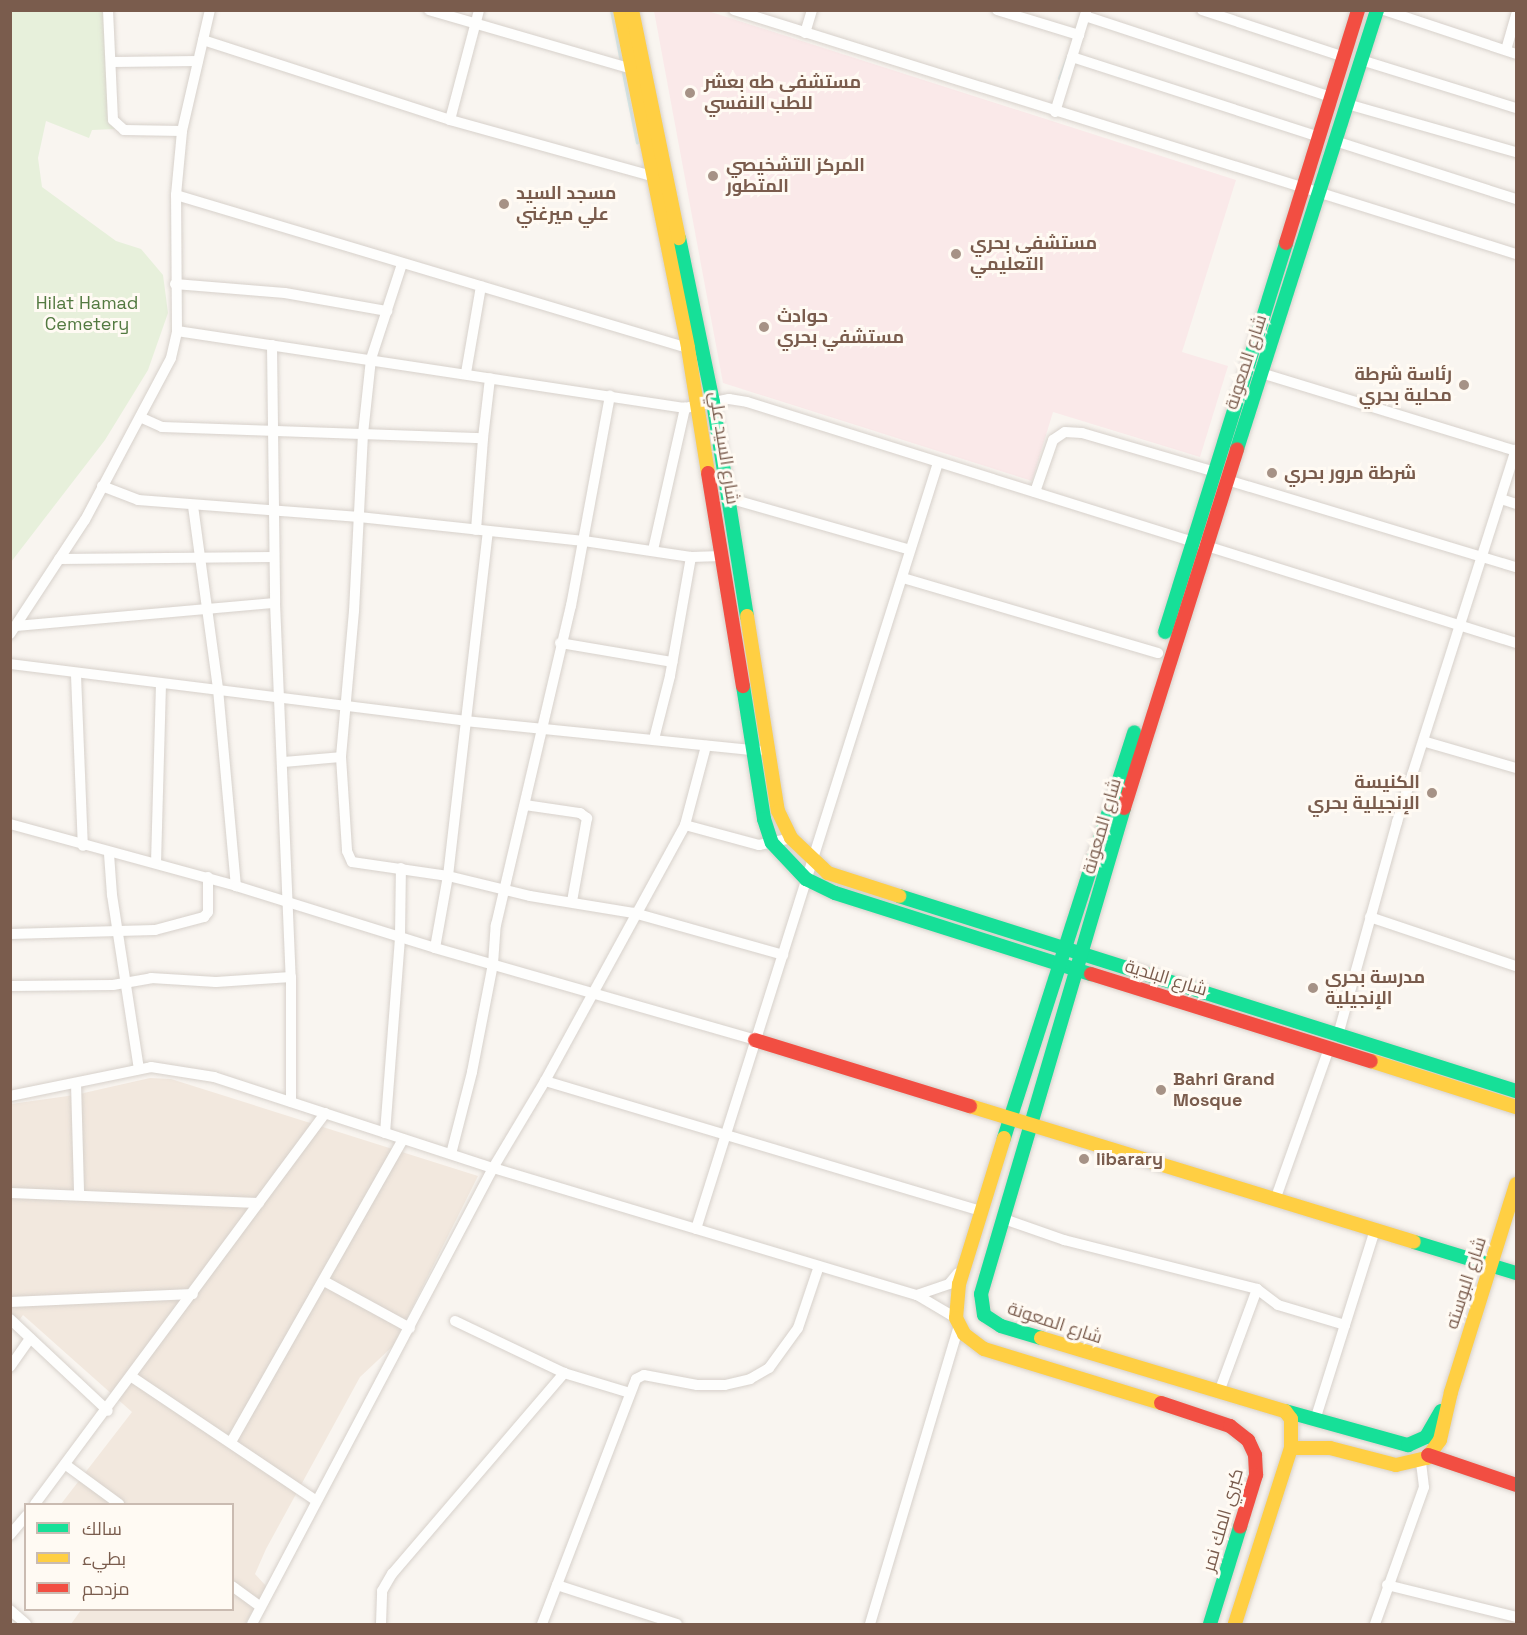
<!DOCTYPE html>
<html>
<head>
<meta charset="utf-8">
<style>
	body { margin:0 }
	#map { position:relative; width:1527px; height:1635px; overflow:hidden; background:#f9f5f0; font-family:"Space Grotesk",Cairo,sans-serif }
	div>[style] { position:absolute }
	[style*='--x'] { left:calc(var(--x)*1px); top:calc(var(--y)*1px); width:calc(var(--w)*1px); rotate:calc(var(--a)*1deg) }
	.residential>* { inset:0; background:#f2e8de }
	.medical>* { inset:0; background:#fae9e9 }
	.green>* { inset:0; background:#e7f0db }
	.stream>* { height:3px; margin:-1.5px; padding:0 1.5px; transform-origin:1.5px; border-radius:1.5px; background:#d0e8ea }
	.roads { filter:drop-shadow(0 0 2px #d7d1cb) drop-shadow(0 0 2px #d7d1cb) }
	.street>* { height:10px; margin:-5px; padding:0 5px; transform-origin:5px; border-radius:5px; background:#fefefd }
	.fast>* { height:14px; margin:-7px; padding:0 7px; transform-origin:7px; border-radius:7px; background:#16e098 }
	.slow>* { height:14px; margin:-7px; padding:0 7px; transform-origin:7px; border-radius:7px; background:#ffcf43 }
	.jam>* { height:14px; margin:-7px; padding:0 7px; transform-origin:7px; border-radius:7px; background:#f24e42 }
	.dots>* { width:16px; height:16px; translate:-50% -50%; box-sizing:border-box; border:3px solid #fffaf3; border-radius:50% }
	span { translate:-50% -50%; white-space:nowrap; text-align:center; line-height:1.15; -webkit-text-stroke:6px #fffaf3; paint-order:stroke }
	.poi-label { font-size:18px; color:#7a5c4d; font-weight:700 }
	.left { translate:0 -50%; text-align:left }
	.right { translate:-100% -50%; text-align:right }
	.park-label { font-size:18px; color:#537a41 }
	.street-label { font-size:18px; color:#7a5c4d }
	.frame { position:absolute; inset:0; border:12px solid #7a5c4d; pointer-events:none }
	.legend { position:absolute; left:24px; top:1503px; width:210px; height:108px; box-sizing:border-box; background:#fffaf3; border:2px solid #cabbb1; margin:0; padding:8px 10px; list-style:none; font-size:18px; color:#7a5c4d }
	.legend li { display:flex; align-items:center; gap:12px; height:30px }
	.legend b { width:30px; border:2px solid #cabbb1 }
</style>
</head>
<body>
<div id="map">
	<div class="residential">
		<i style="clip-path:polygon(150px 1078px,171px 1079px,478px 1176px,393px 1346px,360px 1377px,266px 1549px,255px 1574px,267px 1587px,245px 1624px,71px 1624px,81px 1610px,232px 1610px,232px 1504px,61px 1504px,132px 1412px,23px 1315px,11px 1331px,11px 1104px,75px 1095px)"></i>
	</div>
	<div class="medical">
		<i style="clip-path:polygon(654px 11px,708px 11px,1236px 180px,1182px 352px,1228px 366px,1200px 457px,1053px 412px,1032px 481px,723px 383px)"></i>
	</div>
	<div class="green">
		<i style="clip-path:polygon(11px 11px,113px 11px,115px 129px,92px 130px,89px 138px,46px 121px,38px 158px,42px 187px,116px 241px,141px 249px,163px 275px,168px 313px,148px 370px,105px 440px,11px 562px)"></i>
	</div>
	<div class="stream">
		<i style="--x:611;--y:10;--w:53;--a:79.1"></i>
		<i style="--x:622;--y:68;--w:76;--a:78.7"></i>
		<i style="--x:1059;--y:78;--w:22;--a:-69"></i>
	</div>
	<div class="roads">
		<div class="street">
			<i style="--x:108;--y:10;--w:110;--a:87.4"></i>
			<i style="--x:113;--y:120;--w:15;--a:42"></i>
			<i style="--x:124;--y:130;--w:58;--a:1"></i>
			<i style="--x:429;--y:10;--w:211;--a:16.2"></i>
			<i style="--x:734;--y:10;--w:819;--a:17.33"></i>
			<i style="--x:997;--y:10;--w:86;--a:17"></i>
			<i style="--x:1202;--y:10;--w:150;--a:18.3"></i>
			<i style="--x:1384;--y:10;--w:139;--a:18.4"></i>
			<i style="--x:1085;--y:16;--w:259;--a:18.2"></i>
			<i style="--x:805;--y:33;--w:24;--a:-73"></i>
			<i style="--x:203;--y:40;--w:260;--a:17.9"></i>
			<i style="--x:450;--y:120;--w:217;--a:15.5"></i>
			<i style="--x:1506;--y:50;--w:37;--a:-74"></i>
			<i style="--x:1072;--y:57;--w:260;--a:17.9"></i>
			<i style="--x:1361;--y:60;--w:162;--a:17.2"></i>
			<i style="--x:112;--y:62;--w:86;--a:-0.7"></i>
			<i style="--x:1347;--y:104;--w:176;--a:15.9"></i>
			<i style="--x:1055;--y:112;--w:105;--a:-72.8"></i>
			<i style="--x:450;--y:120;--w:114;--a:-75.2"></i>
			<i style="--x:1335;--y:141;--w:190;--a:17.8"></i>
			<i style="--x:176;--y:195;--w:534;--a:16.64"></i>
			<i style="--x:402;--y:264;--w:100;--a:108.1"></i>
			<i style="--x:371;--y:359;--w:75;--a:96.1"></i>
			<i style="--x:363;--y:434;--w:177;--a:92.9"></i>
			<i style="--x:354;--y:611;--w:147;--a:95.1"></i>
			<i style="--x:341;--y:757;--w:94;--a:86.3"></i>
			<i style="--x:347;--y:851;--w:12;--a:66"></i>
			<i style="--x:352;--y:862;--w:97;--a:8.3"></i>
			<i style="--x:448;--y:876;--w:84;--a:13.7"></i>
			<i style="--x:530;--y:896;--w:105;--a:9.3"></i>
			<i style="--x:634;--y:913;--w:155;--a:15.7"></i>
			<i style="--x:175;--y:284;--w:110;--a:4.7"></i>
			<i style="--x:285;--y:293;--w:104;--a:10"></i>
			<i style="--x:177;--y:331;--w:514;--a:8.62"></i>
			<i style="--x:685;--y:408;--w:45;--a:-11.6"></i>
			<i style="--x:729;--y:399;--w:18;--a:9"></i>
			<i style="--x:747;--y:402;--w:806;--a:17.4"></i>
			<i style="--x:272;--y:345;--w:258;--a:89.3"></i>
			<i style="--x:275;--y:603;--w:374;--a:87.6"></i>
			<i style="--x:291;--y:977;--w:125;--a:90"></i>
			<i style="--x:466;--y:373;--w:88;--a:-80.2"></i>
			<i style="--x:1261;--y:373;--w:267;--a:17"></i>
			<i style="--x:142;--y:418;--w:22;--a:24"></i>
			<i style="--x:162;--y:427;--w:321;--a:2"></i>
			<i style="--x:483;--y:438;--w:60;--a:-83.3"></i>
			<i style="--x:1227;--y:480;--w:302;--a:16.8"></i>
			<i style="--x:102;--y:486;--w:39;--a:21"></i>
			<i style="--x:138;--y:500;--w:222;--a:4.4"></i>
			<i style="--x:359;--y:517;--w:226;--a:6.1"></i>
			<i style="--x:584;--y:541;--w:108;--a:8.5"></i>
			<i style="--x:691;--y:557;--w:31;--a:-2"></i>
			<i style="--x:1035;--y:492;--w:55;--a:-70.9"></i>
			<i style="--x:1053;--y:440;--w:14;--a:-34"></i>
			<i style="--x:1065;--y:432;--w:17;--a:3"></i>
			<i style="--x:1082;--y:433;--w:139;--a:16.3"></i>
			<i style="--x:728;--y:498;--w:189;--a:15.9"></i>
			<i style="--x:1501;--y:499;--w:16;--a:18"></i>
			<i style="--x:193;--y:506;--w:185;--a:82.2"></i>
			<i style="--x:218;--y:689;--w:198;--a:84.8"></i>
			<i style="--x:476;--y:530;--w:92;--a:-85.6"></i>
			<i style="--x:653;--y:550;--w:146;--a:-77.3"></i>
			<i style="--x:59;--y:559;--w:215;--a:-0.5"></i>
			<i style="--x:903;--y:578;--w:266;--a:16.4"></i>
			<i style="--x:16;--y:626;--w:260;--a:-5.1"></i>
			<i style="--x:10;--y:634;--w:136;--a:-56.7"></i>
			<i style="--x:85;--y:520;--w:183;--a:-62"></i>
			<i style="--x:171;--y:358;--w:28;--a:-77"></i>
			<i style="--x:177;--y:331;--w:136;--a:-90.4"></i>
			<i style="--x:176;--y:195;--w:64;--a:-84.6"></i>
			<i style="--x:182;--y:131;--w:124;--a:-77"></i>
			<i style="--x:560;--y:643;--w:114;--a:9.6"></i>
			<i style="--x:10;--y:664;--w:459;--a:7.1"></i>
			<i style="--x:465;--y:721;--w:295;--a:5.8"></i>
			<i style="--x:76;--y:675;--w:171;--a:87.7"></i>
			<i style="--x:654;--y:739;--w:65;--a:-75.7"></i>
			<i style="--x:670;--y:676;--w:121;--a:-80"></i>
			<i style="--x:1426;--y:742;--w:94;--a:16.1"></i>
			<i style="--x:283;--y:762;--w:58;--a:-4.9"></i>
			<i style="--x:525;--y:805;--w:56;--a:8.3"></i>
			<i style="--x:580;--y:813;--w:9;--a:36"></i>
			<i style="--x:587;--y:818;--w:84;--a:100.2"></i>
			<i style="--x:10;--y:824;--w:234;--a:15.3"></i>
			<i style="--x:236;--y:886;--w:208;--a:17.3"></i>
			<i style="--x:435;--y:948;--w:333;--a:16"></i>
			<i style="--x:685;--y:825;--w:77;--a:15.1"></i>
			<i style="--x:759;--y:845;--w:33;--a:-12"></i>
			<i style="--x:109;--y:854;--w:41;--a:85.8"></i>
			<i style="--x:112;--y:895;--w:176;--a:81.2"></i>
			<i style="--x:156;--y:863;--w:179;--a:-88.4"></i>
			<i style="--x:1370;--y:917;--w:154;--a:18.6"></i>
			<i style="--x:10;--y:934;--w:145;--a:-1.6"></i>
			<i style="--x:155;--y:930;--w:51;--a:-14.9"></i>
			<i style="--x:204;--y:917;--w:6;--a:-51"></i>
			<i style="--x:208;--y:912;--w:35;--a:-90"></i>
			<i style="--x:435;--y:948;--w:73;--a:-79.8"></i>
			<i style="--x:448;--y:876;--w:347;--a:-83.4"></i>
			<i style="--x:10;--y:986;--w:103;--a:-0.6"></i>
			<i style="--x:113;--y:985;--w:39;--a:-10"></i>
			<i style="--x:151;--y:978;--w:65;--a:3.5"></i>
			<i style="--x:216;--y:982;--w:75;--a:-3.8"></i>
			<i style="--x:1338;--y:1035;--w:221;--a:-74.5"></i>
			<i style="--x:1397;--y:822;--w:391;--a:-72.3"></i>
			<i style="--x:545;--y:1081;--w:456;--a:16.6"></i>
			<i style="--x:76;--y:1083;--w:110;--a:88.4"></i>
			<i style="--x:10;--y:1096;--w:144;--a:-11.6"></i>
			<i style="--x:151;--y:1067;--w:64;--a:9"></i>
			<i style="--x:214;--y:1077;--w:293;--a:18.1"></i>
			<i style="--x:493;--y:1168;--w:443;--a:16.7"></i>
			<i style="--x:917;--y:1295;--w:45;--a:30.5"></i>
			<i style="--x:385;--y:1133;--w:198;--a:-85.6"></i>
			<i style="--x:400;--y:936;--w:68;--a:-89.2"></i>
			<i style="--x:451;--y:1154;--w:85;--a:-75.6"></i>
			<i style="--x:472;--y:1072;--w:110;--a:-79"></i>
			<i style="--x:493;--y:964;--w:39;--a:-86"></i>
			<i style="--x:496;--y:925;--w:328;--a:-76.8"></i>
			<i style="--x:571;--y:606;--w:214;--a:-79.5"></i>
			<i style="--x:10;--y:1193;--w:249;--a:2.3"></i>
			<i style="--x:1275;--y:1200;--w:161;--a:-70.4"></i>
			<i style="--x:1004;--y:1219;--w:64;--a:19.3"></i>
			<i style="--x:1064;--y:1240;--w:199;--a:14.2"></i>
			<i style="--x:1257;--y:1289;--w:26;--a:37"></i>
			<i style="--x:1278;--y:1305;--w:70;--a:16.6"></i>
			<i style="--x:1345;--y:1325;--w:100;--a:-72.5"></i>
			<i style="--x:696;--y:1229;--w:803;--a:-72.47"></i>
			<i style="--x:324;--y:1281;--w:98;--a:28.7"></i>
			<i style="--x:917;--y:1295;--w:34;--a:-19"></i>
			<i style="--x:949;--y:1284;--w:14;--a:-51"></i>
			<i style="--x:10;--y:1302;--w:183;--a:-2.5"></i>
			<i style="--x:10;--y:1319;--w:134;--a:43.2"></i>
			<i style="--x:455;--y:1321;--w:121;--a:25.5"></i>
			<i style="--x:564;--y:1373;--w:69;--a:16.9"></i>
			<i style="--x:10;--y:1367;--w:35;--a:-55"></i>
			<i style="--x:132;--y:1377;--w:220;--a:33.9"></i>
			<i style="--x:1219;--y:1392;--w:110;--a:-69.7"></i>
			<i style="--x:1315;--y:1420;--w:100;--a:-72.5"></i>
			<i style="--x:231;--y:1442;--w:348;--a:-60.4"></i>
			<i style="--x:66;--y:1465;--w:66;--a:36.3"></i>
			<i style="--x:35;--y:1504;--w:487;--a:-53.4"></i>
			<i style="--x:10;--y:1535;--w:25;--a:-50"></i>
			<i style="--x:557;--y:1585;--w:126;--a:18"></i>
			<i style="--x:1387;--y:1585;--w:133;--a:13.9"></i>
			<i style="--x:232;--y:1586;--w:34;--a:36"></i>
			<i style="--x:10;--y:1610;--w:21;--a:41"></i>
			<i style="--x:252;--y:1624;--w:516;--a:-62.14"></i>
			<i style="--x:493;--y:1168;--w:101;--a:-59.1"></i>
			<i style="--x:545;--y:1081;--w:292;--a:-61.3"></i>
			<i style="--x:685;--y:825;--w:82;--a:-75.1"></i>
			<i style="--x:381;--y:1624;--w:33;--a:-88"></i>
			<i style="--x:382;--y:1591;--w:20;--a:-60"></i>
			<i style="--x:392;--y:1574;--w:265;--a:-49.4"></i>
			<i style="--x:542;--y:1624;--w:262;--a:-69"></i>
			<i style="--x:636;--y:1379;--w:9;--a:-27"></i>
			<i style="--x:644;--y:1375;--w:54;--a:10.7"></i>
			<i style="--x:697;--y:1385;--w:28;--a:0"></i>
			<i style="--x:725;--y:1385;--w:26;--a:-13"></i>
			<i style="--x:750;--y:1379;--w:22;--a:-30"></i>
			<i style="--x:769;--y:1368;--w:49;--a:-54.1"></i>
			<i style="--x:798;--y:1328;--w:65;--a:-71.3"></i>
			<i style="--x:870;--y:1624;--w:311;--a:-73.4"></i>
			<i style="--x:1375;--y:1624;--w:145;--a:-70.3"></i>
			<i style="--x:1424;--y:1487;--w:26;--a:-97"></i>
		</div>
		<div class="fast">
			<i style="--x:679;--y:238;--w:167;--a:78.3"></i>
			<i style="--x:713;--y:402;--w:217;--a:81"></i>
			<i style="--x:1237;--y:449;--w:461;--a:-72.3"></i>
			<i style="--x:1165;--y:632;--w:407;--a:-72.7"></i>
			<i style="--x:743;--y:686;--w:135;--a:81"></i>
			<i style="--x:764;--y:819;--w:25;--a:72"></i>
			<i style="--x:772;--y:843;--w:50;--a:46.6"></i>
			<i style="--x:806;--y:879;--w:32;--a:26"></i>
			<i style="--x:835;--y:893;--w:269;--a:17.6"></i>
			<i style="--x:899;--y:896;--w:647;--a:17.54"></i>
			<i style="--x:1004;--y:1138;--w:426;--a:-72.2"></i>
			<i style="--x:1414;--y:1242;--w:107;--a:16.9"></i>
			<i style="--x:1041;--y:1338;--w:42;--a:-163.3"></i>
			<i style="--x:1001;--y:1326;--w:20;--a:-147"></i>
			<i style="--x:984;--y:1315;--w:21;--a:-98"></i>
			<i style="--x:981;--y:1294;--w:507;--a:-73.6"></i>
			<i style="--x:1285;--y:1411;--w:128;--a:15.5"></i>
			<i style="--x:1408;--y:1445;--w:20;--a:-24"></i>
			<i style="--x:1426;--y:1437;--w:30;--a:-60"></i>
			<i style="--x:1210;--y:1624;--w:102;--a:-72.8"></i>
		</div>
		<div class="slow">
			<i style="--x:620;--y:10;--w:345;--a:78.6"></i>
			<i style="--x:688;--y:348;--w:127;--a:80.9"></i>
			<i style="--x:632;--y:10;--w:233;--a:78.4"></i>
			<i style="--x:747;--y:616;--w:197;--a:81"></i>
			<i style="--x:778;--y:811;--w:30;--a:64"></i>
			<i style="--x:791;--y:838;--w:51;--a:43.4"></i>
			<i style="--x:828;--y:873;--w:75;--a:17.9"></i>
			<i style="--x:1371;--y:1061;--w:152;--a:17.6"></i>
			<i style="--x:970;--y:1106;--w:464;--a:17"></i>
			<i style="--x:1004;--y:1138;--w:153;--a:107.1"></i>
			<i style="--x:959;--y:1284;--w:34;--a:95"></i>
			<i style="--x:956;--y:1318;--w:18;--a:63"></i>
			<i style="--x:964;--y:1334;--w:25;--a:37"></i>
			<i style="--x:984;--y:1349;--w:185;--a:17"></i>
			<i style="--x:1041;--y:1338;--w:255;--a:16.7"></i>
			<i style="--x:1285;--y:1411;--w:10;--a:53"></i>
			<i style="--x:1291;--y:1419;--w:29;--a:90"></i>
			<i style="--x:1291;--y:1448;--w:185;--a:107.7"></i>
			<i style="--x:1291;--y:1448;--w:39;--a:0"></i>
			<i style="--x:1330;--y:1448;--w:68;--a:14.4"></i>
			<i style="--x:1396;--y:1465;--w:32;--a:-13"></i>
			<i style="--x:1427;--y:1458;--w:22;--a:-54"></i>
			<i style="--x:1440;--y:1440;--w:49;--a:-77.1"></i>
			<i style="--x:1451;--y:1392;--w:218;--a:-72.6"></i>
		</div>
		<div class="jam">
			<i style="--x:1286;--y:243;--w:244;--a:-72.8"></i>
			<i style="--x:708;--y:473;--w:216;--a:80.7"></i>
			<i style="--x:1124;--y:808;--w:376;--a:-72.5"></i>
			<i style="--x:1091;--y:974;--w:293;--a:17.3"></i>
			<i style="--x:755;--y:1040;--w:225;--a:17.1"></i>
			<i style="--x:1161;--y:1403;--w:73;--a:18.4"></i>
			<i style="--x:1230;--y:1426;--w:23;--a:38"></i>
			<i style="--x:1248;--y:1440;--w:17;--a:65"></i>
			<i style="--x:1255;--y:1455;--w:20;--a:87"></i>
			<i style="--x:1256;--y:1475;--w:54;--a:107.1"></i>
			<i style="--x:1428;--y:1455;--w:93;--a:18.8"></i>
		</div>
	</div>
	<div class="dots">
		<i style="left:690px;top:93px;background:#a69286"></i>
		<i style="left:713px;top:176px;background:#a69286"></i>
		<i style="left:504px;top:204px;background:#a69286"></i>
		<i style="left:956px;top:254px;background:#a69286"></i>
		<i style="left:764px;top:327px;background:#a69286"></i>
		<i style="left:1464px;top:385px;background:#a69286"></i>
		<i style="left:1272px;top:473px;background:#a69286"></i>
		<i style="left:1432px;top:793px;background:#a69286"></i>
		<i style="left:1313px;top:988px;background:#a69286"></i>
		<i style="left:1161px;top:1090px;background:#a69286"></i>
		<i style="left:1084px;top:1159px;background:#a69286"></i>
	</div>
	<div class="poi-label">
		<span class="left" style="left:704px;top:93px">مستشفى طه بعشر<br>للطب النفسي</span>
		<span class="left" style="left:726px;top:176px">المركز التشخيصي<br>المتطور</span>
		<span class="left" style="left:516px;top:204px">مسجد السيد<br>علي ميرغني</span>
		<span class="left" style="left:970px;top:254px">مستشفى بحري<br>التعليمي</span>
		<span class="left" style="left:777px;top:327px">حوادث<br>مستشفي بحري</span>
		<span class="right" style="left:1452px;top:385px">رئاسة شرطة<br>محلية بحري</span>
		<span class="left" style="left:1284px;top:473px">شرطة مرور بحري</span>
		<span class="right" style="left:1420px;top:793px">الكنيسة<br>الإنجيلية بحري</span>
		<span class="left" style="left:1325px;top:988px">مدرسة بحري<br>الإنجيلية</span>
		<span class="left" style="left:1173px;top:1090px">Bahri Grand<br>Mosque</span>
		<span class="left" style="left:1096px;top:1159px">libarary</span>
	</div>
	<div class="park-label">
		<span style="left:87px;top:314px">Hilat Hamad<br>Cemetery</span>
	</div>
	<div class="street-label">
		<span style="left:1246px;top:362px;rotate:-72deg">شارع المعونة</span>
		<span style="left:724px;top:448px;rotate:81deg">شارع السيد علي</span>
		<span style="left:1102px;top:826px;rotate:-74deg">شارع المعونة</span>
		<span style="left:1166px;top:978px;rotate:17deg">شارع البلدية</span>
		<span style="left:1466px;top:1283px;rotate:-72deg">شارع البوسته</span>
		<span style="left:1055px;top:1323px;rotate:18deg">شارع المعونة</span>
		<span style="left:1223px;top:1520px;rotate:-74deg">كبري المك نمر</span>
	</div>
	<div class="frame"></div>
	<ul class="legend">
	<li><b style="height:8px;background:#16e098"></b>سالك</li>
	<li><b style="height:8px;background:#ffcf43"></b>بطيء</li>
	<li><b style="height:8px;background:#f24e42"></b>مزدحم</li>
	</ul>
</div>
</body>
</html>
